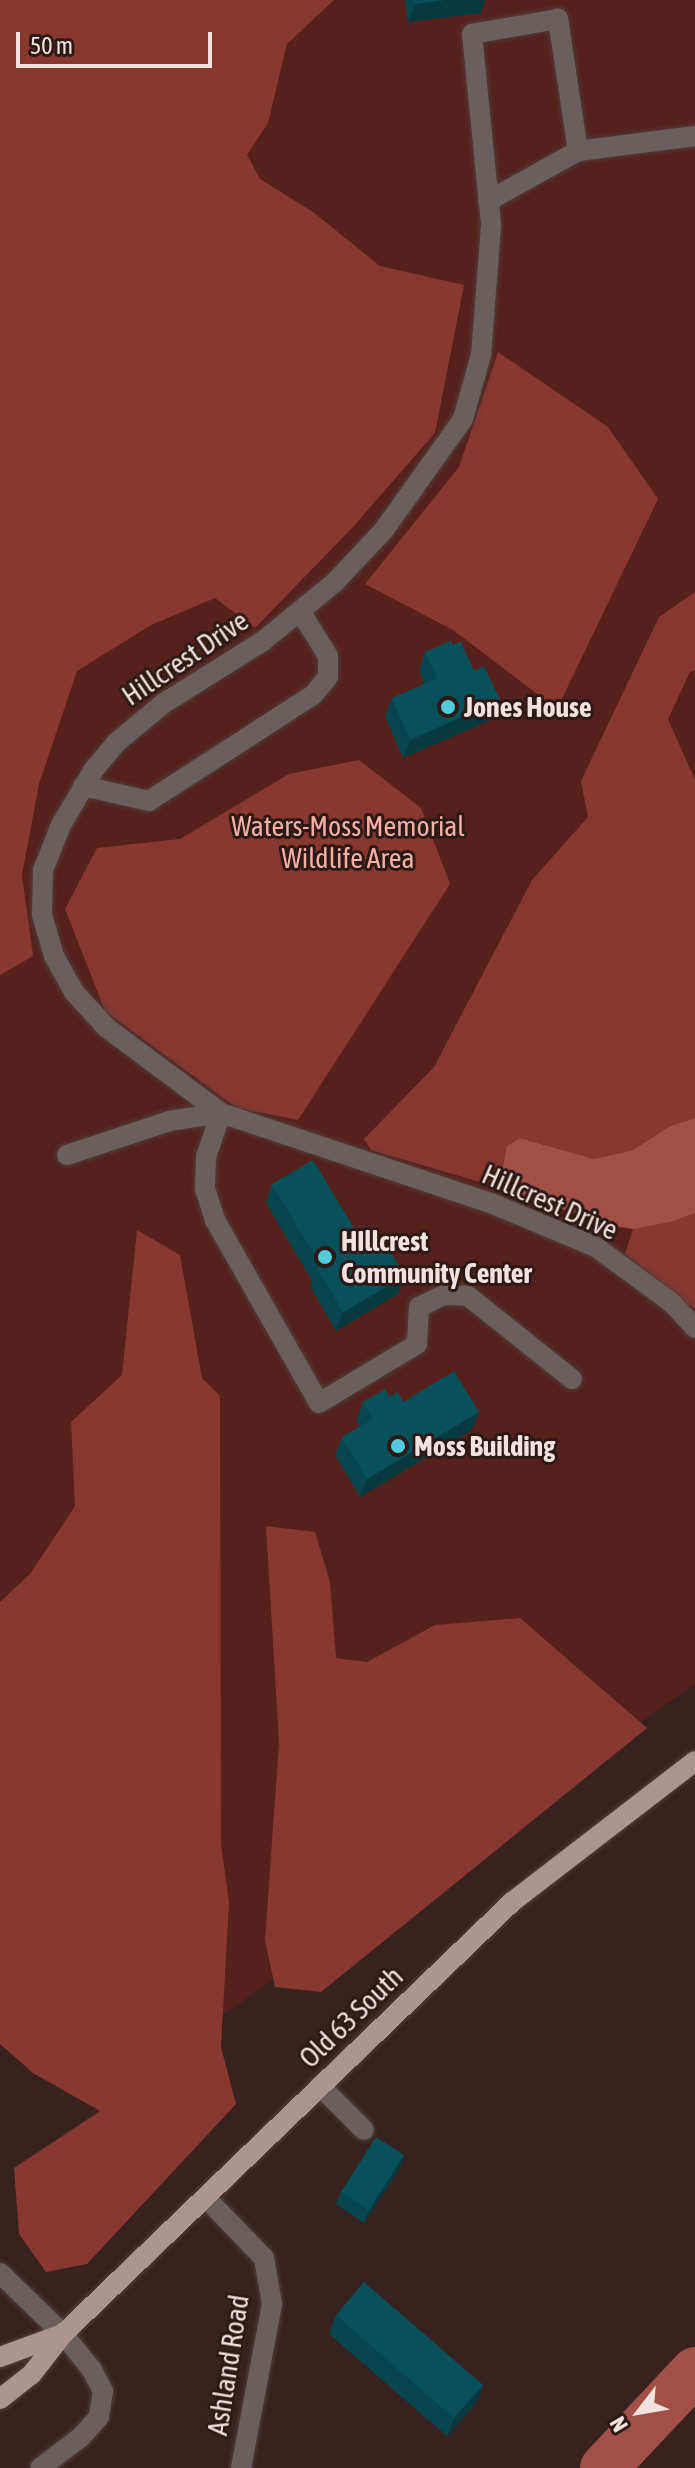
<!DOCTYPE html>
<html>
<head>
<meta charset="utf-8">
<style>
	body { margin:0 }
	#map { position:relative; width:695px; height:2468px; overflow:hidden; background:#37221f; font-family:"Asap Condensed",sans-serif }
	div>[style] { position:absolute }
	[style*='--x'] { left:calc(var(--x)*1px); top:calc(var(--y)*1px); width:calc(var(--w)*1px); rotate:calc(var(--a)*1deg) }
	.green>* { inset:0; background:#56211b }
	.forest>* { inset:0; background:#88382f }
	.water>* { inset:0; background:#a25045 }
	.river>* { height:48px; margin:-24px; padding:0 24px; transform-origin:24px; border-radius:24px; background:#a25045 }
	.roads { filter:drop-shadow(0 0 2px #513d3a) drop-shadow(0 0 2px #513d3a) }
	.minor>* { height:20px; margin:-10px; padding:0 10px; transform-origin:10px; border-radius:10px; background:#6a5f5d }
	.major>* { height:20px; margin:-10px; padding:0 10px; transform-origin:10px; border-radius:10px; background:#ac9490 }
	.wall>* { inset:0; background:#07464e }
	.shaded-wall>* { inset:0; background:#063940 }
	.building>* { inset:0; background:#08515b }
	.dots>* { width:22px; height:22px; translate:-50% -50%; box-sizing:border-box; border:4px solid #2d1915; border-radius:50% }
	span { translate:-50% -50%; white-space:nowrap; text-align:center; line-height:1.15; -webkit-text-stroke:6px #2d1915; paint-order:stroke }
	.street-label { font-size:28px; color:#f1e2df }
	.poi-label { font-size:28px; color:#f1e2df; font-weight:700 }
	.left { translate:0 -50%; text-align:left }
	.park-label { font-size:28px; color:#f5afa4 }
	.north { position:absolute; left:599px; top:2372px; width:80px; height:80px; -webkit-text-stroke:6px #2d1915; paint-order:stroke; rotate:239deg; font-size:22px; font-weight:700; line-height:32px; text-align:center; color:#f1e2df }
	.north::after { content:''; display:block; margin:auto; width:28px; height:36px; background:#f1e2df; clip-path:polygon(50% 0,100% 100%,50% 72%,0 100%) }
	.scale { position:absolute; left:16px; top:32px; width:196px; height:36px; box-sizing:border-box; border:4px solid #f1e2df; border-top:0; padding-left:10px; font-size:24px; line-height:28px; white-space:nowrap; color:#f1e2df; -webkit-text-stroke:6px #2d1915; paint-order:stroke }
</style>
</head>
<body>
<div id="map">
	<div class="green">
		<i style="clip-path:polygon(0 0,695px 0,695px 1684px,218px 2018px,0 1810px)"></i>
	</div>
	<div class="forest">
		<i style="clip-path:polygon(0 0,334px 0,287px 44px,268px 123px,247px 155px,260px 179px,313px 212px,380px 266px,464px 285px,435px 433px,352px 528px,255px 628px,215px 598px,151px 625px,77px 671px,39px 784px,22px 875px,33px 956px,0 975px)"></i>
		<i style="clip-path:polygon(498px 352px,608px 427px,658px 499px,557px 709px,453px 630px,365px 584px,459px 467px)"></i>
		<i style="clip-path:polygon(695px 592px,695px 670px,690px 672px,668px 719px,695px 780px,695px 1118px,670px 1126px,633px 1150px,594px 1159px,520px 1138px,503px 1167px,513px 1192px,371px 1150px,364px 1139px,434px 1067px,532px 880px,588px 817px,581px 781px,659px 617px)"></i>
		<i style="clip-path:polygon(359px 760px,421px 808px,450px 884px,298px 1120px,237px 1108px,105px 1011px,65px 909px,97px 848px,180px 839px,289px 774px)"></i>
		<i style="clip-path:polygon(695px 1213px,695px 1310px,625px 1254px,633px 1229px)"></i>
		<i style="clip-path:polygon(137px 1230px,180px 1255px,202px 1378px,220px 1396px,221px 1844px,229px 1902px,221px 2047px,236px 2104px,87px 2264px,46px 2272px,19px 2234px,14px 2168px,100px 2111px,33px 2073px,0 2044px,0 1602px,30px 1574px,75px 1506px,71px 1422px,122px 1375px)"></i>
		<i style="clip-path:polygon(266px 1526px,315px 1532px,330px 1582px,336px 1658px,367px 1662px,435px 1625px,520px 1618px,647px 1728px,321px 1992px,275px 1987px,265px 1940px,279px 1743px)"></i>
	</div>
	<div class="water">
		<i style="clip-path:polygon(695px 1118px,695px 1213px,670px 1222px,633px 1229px,608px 1225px,513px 1192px,503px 1167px,507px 1146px,520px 1138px,594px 1159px,633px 1150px,670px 1126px)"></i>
	</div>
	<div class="river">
		<i style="--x:604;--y:2468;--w:133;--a:-46.8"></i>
	</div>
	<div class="roads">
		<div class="minor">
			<i style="--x:578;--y:151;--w:118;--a:-7.3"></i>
			<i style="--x:488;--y:201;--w:103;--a:-29.1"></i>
			<i style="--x:578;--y:151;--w:134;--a:-98.6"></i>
			<i style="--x:558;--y:19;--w:87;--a:170.1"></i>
			<i style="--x:472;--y:34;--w:193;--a:84.3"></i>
			<i style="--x:491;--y:226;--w:129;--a:94.4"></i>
			<i style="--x:481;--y:355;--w:66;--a:105.7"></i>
			<i style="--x:463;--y:419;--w:138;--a:125.5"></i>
			<i style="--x:383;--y:531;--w:71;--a:133.3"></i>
			<i style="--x:334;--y:583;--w:92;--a:140.8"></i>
			<i style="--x:263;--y:641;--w:117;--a:147.9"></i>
			<i style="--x:164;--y:703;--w:61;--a:140.3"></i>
			<i style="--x:117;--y:742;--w:38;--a:130"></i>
			<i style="--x:93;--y:771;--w:63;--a:120.7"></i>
			<i style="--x:61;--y:825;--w:48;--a:111.8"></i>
			<i style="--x:43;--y:870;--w:45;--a:91.3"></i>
			<i style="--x:42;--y:915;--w:43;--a:73.7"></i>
			<i style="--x:54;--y:956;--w:41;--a:60.9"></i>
			<i style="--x:74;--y:992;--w:49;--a:47.5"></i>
			<i style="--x:107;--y:1028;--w:142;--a:36.7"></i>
			<i style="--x:221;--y:1113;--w:287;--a:18.5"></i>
			<i style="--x:493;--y:1204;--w:112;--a:22.7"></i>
			<i style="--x:596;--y:1247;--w:94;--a:36.4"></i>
			<i style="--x:672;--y:1303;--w:34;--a:47"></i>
			<i style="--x:83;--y:786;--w:68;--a:12.8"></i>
			<i style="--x:149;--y:801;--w:195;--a:-32.9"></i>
			<i style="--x:313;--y:695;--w:23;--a:-50"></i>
			<i style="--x:328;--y:677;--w:21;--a:-90"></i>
			<i style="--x:328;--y:656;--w:53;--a:-121.9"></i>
			<i style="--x:67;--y:1155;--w:108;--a:-18.4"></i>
			<i style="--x:169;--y:1121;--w:53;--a:-8.7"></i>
			<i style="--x:221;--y:1113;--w:46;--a:108.8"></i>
			<i style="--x:206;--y:1157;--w:32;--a:92"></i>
			<i style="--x:205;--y:1189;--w:33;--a:72"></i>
			<i style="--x:215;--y:1220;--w:210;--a:60.4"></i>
			<i style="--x:319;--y:1403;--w:114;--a:-31"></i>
			<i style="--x:417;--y:1344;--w:37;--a:-87"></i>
			<i style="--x:419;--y:1307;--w:28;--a:-26"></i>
			<i style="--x:444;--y:1295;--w:24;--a:2"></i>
			<i style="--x:468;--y:1296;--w:133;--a:38.6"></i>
			<i style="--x:320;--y:2086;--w:62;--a:45"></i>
			<i style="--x:206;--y:2198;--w:83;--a:46"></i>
			<i style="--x:264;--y:2258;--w:47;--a:80.1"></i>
			<i style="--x:272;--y:2304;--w:167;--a:100.7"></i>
			<i style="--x:0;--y:2273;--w:88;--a:44.1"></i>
			<i style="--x:63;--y:2334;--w:46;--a:51.1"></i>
			<i style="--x:92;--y:2370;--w:24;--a:62"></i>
			<i style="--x:103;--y:2391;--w:26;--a:99"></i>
			<i style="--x:99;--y:2417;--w:27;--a:132"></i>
			<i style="--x:81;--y:2437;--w:51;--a:142.9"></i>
		</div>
		<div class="major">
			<i style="--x:0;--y:2357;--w:67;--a:-20.1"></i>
			<i style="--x:0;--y:2399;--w:39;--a:-38"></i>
			<i style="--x:31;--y:2375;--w:52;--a:-52"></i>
			<i style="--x:63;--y:2334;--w:623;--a:-43.89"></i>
			<i style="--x:512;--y:1902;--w:231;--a:-37.6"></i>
		</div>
	</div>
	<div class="wall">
		<i style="clip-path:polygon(405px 0,485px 0,481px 13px,408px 22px)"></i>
		<i style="clip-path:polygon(453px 645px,500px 700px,493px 719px,403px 758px,385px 716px,392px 698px,425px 684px,419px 671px,425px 652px)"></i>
		<i style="clip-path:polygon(272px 1184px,363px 1243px,405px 1276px,398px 1294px,336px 1331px,310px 1286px,312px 1281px,266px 1203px)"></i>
		<i style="clip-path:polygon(390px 1397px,403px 1402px,479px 1412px,472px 1430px,360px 1497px,335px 1455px,342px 1437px,360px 1426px,356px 1421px,363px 1402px)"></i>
		<i style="clip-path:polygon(404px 2155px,400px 2168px,364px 2223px,336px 2204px,341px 2192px)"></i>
		<i style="clip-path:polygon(336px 2315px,483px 2385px,476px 2403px,447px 2436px,329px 2334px)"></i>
	</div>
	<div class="shaded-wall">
		<i style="clip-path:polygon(445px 0,485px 0,481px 13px,408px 22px,415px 4px)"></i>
		<i style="clip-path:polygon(500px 700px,493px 719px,403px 758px,410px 740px)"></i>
		<i style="clip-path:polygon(405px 1276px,398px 1294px,336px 1331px,343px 1312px)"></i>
		<i style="clip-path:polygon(479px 1412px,472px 1430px,360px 1497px,367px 1479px)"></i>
		<i style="clip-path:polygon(404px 2155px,400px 2168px,364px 2223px,369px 2210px)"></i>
		<i style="clip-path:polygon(483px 2385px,476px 2403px,447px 2436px,454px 2418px)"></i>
	</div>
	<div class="building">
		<i style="clip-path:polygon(414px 0,445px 0,415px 4px)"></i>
		<i style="clip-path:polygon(451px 641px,453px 645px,461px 642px,474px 671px,484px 666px,500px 700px,410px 740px,392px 698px,437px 678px,425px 652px)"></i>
		<i style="clip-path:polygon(313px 1160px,363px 1243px,380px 1234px,405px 1276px,343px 1312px,317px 1268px,321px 1266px,272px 1184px)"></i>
		<i style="clip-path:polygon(454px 1371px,479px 1412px,367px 1479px,342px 1437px,373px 1419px,363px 1402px,385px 1389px,390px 1397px,398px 1392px,403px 1402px)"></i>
		<i style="clip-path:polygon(376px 2137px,404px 2155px,369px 2210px,341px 2192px)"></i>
		<i style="clip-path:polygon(364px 2282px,483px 2385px,454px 2418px,336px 2315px)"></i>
	</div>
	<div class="dots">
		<i style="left:448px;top:707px;background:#54cadd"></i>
		<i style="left:325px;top:1257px;background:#54cadd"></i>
		<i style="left:398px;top:1446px;background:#54cadd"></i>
	</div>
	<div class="street-label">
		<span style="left:185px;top:658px;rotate:-34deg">Hillcrest Drive</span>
		<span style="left:550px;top:1202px;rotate:24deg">Hillcrest Drive</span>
		<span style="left:351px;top:2017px;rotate:-44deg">Old 63 South</span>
		<span style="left:228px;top:2365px;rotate:-81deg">Ashland Road</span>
	</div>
	<div class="poi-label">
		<span class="left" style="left:464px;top:707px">Jones House</span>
		<span class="left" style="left:341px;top:1257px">HIllcrest<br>Community Center</span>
		<span class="left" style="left:414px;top:1446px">Moss Building</span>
	</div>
	<div class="park-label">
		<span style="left:348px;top:842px">Waters-Moss Memorial<br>Wildlife Area</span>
	</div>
	<div class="north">N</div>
	<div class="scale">50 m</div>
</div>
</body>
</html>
